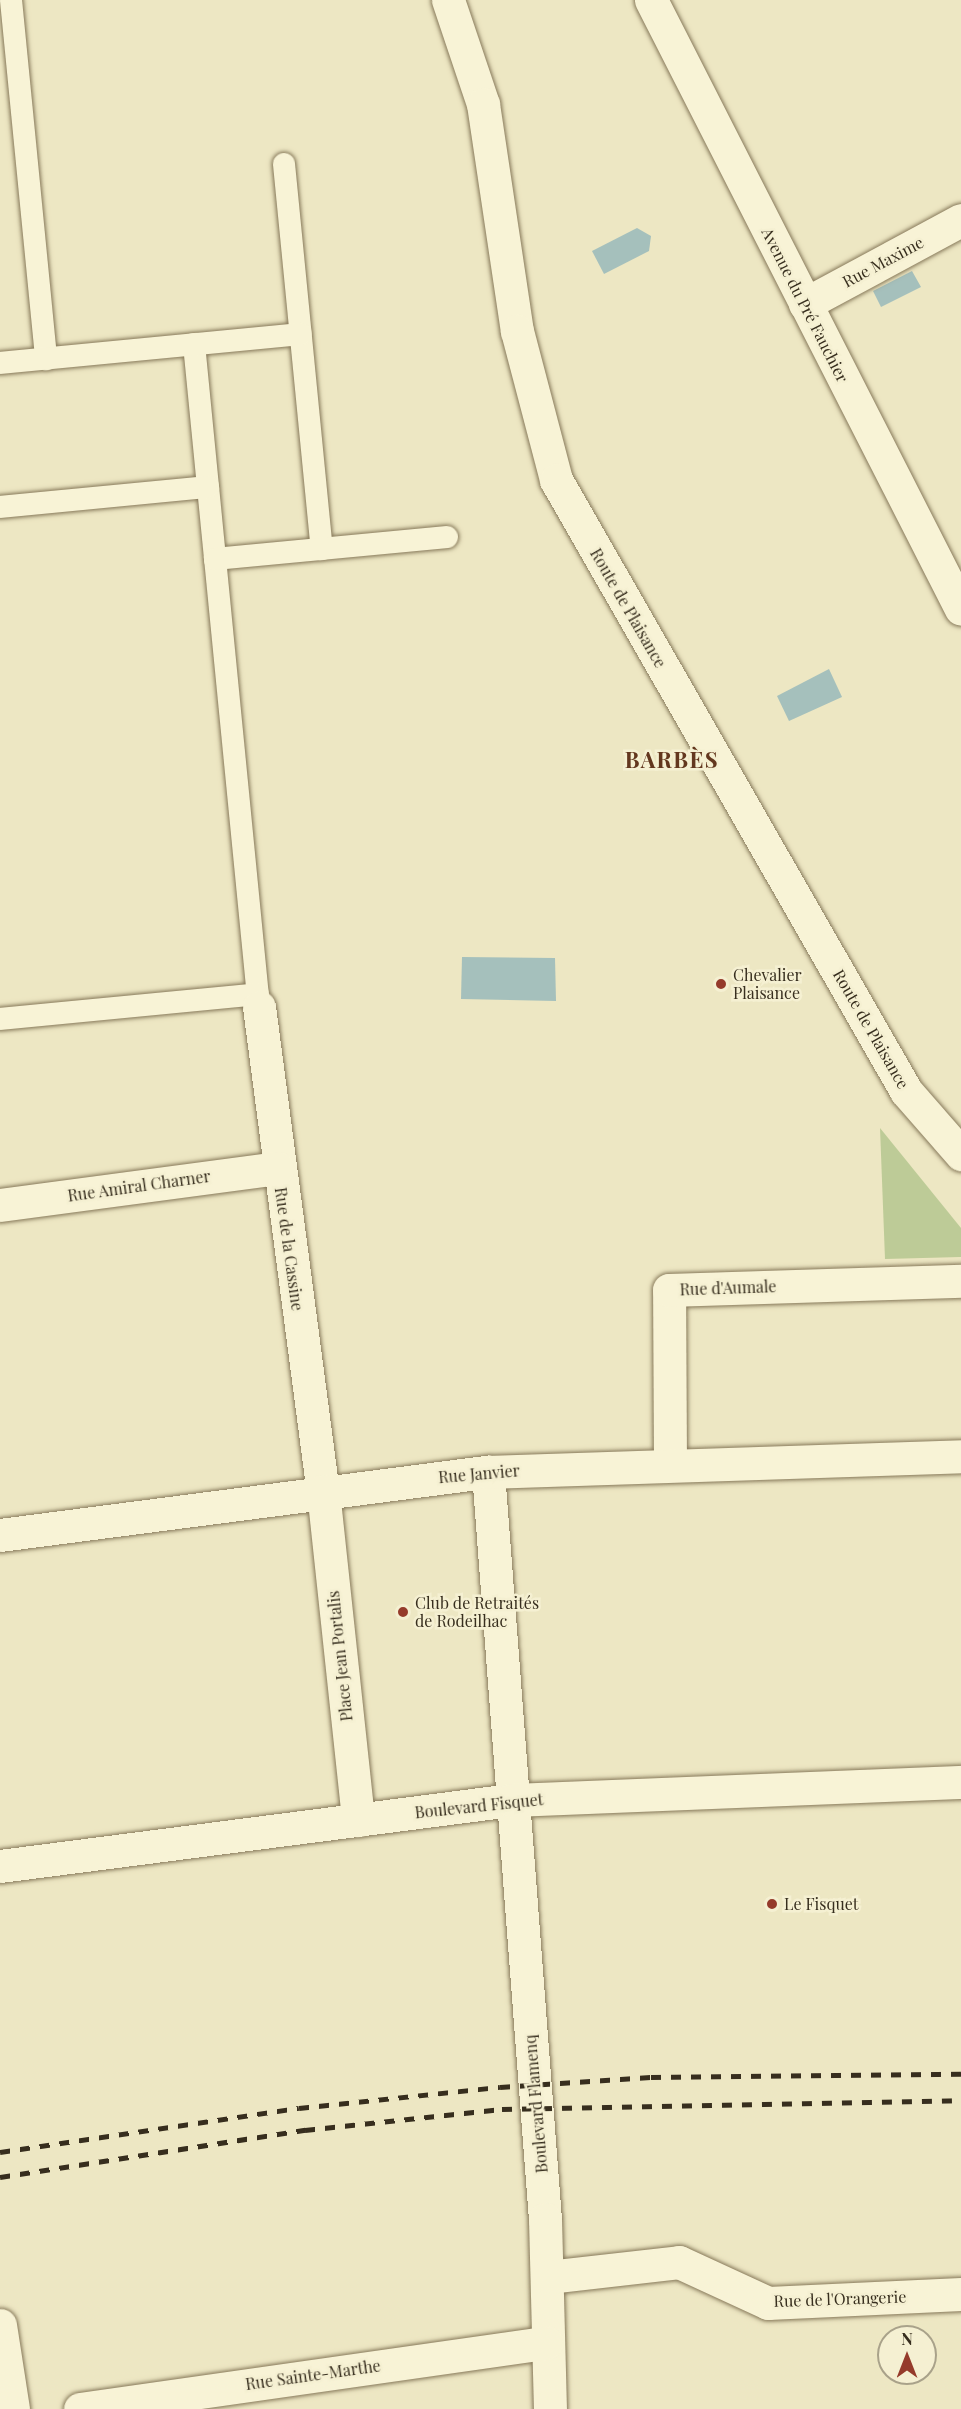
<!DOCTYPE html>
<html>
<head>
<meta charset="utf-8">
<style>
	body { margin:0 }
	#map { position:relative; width:961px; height:2409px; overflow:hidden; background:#ede7c3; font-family:"Playfair Display",serif }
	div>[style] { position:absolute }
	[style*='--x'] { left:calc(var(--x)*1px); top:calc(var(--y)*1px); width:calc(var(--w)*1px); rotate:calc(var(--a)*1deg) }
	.green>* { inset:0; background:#bdcb97 }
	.water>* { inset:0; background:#a5c0bc }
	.roads { filter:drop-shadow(0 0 2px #87795a) drop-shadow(0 0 2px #87795a) }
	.service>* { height:22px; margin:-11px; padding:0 11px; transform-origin:11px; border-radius:11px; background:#f8f3d6 }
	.minor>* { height:33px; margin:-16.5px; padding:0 16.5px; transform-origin:16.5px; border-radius:16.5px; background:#f8f3d6 }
	.tertiary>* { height:33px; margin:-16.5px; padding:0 16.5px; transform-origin:16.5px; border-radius:16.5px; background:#f8f3d6 }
	.rail>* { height:4.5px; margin-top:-2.25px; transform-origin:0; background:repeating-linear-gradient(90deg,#372e1e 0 10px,transparent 0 20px) }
	.dots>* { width:16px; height:16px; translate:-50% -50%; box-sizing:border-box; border:3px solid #f5f0d2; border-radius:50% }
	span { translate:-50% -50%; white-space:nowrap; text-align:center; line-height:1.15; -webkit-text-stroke:5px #f5f0d2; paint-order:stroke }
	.street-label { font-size:16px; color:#372e1e }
	.poi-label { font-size:16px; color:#372e1e }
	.left { translate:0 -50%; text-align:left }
	.district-label { font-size:22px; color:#63371e; font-weight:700; letter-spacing:1.5px }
	.north { position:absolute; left:877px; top:2325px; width:60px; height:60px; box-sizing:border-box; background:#f5f0d2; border:2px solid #a9a28a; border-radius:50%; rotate:0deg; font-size:16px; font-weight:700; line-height:24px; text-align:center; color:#372e1e }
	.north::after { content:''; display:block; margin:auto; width:21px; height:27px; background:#953b2b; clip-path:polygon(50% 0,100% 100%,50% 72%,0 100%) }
</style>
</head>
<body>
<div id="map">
	<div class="green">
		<i style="clip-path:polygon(880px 1128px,961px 1228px,961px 1257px,885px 1259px)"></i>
	</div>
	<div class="water">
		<i style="clip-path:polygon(637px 228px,651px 236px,649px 251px,604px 274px,592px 251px)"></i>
		<i style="clip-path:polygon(912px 271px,921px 287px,881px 307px,873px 291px)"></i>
		<i style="clip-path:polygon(829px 669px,842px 697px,789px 721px,777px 696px)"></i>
		<i style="clip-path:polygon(462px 957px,555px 958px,556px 1001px,461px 999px)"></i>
	</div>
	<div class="roads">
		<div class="service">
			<i style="--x:11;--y:0;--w:361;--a:84.4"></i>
			<i style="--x:284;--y:164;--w:387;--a:84.4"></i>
			<i style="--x:194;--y:344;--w:216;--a:84.4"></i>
			<i style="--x:0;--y:363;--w:302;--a:-5.5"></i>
			<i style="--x:0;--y:507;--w:209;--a:-5.5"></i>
			<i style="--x:259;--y:1007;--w:450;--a:-95.6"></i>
			<i style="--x:215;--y:559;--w:233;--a:-5.4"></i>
			<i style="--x:0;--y:1019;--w:259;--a:-5.5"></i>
		</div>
		<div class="minor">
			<i style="--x:448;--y:0;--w:110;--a:71.4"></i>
			<i style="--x:483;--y:104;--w:230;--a:81.5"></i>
			<i style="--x:517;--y:331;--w:154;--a:75.3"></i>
			<i style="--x:556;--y:480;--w:704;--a:60.19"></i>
			<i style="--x:906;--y:1091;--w:84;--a:48.9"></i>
			<i style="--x:651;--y:0;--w:683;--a:63.02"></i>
			<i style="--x:805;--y:304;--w:177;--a:-28.3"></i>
			<i style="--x:259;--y:1007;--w:488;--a:82.5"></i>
			<i style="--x:323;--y:1491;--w:331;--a:83.9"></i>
			<i style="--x:0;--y:1205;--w:280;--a:-7.6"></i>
			<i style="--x:670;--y:1464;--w:174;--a:-90.3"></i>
			<i style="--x:669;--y:1290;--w:292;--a:-1.8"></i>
			<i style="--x:488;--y:1472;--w:749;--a:85.64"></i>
			<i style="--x:545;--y:2219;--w:190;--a:88.5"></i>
			<i style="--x:0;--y:1535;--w:492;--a:-7.4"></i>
			<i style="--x:488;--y:1472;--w:473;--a:-1.9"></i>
			<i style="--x:0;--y:1866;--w:515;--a:-7.36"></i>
			<i style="--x:511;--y:1800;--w:450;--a:-2.3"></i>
			<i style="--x:548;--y:2277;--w:132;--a:-6.5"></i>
			<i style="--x:679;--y:2262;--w:98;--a:24.7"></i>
			<i style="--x:768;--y:2303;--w:193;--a:-2.7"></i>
			<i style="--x:80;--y:2409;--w:471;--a:-8.1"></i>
		</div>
		<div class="tertiary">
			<i style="--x:0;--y:2325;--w:85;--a:81.2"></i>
		</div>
	</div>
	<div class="rail">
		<i style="--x:0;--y:2152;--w:302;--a:-8.4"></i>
		<i style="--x:299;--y:2108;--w:202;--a:-6"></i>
		<i style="--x:500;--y:2087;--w:151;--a:-3.8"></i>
		<i style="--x:651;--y:2077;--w:310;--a:-0.6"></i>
		<i style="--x:0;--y:2177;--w:309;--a:-8.8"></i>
		<i style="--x:305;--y:2130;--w:198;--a:-6.1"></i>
		<i style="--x:502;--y:2109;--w:459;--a:-1.1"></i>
	</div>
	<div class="dots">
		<i style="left:721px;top:984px;background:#953b2b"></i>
		<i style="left:403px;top:1612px;background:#953b2b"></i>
		<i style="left:772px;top:1904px;background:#953b2b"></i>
	</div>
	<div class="street-label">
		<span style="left:883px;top:262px;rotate:-28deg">Rue Maxime</span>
		<span style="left:805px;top:305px;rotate:63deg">Avenue du Pré Fauchier</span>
		<span style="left:628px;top:608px;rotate:60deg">Route de Plaisance</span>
		<span style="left:871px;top:1029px;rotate:60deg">Route de Plaisance</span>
		<span style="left:139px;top:1186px;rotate:-8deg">Rue Amiral Charner</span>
		<span style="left:289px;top:1249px;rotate:82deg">Rue de la Cassine</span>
		<span style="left:728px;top:1288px;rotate:-2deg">Rue d'Aumale</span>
		<span style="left:479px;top:1474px;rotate:-5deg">Rue Janvier</span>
		<span style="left:340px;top:1656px;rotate:-96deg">Place Jean Portalis</span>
		<span style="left:479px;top:1806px;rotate:-6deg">Boulevard Fisquet</span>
		<span style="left:536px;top:2104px;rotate:-95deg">Boulevard Flamenq</span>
		<span style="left:840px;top:2299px;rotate:-2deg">Rue de l'Orangerie</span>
		<span style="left:313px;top:2375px;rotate:-8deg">Rue Sainte-Marthe</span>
	</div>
	<div class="poi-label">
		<span class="left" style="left:733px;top:984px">Chevalier<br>Plaisance</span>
		<span class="left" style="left:415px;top:1612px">Club de Retraités<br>de Rodeilhac</span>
		<span class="left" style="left:784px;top:1904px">Le Fisquet</span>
	</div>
	<div class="district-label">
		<span style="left:672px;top:760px">BARBÈS</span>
	</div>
	<div class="north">N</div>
</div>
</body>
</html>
